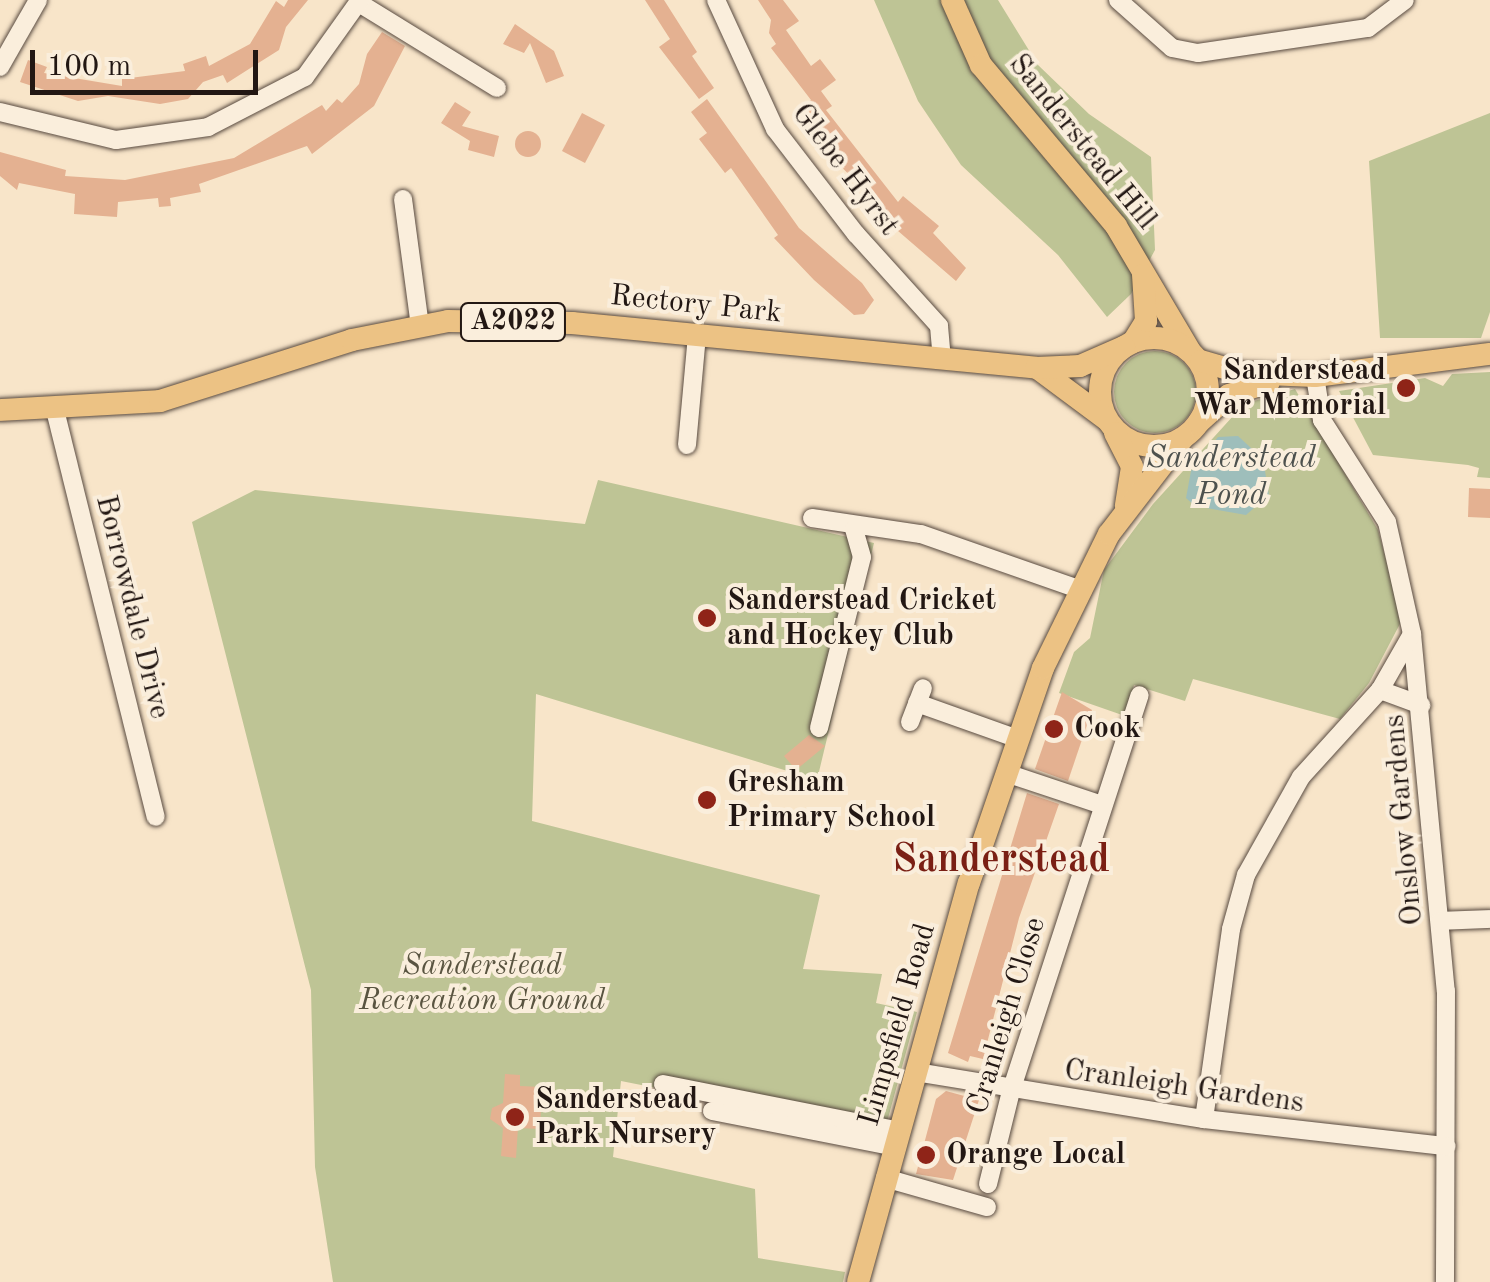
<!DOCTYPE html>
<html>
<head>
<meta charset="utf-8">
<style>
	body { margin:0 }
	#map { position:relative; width:1490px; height:1282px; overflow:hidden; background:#f8e5c9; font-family:"Old Standard TT",serif }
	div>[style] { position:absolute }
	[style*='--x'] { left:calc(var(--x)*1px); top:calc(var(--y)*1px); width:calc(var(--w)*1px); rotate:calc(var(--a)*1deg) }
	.green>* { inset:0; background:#bec495 }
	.round { border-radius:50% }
	.water>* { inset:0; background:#9ebebb }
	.building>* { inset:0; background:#e4b191 }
	.roads { filter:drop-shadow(0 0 2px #584a40) drop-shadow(0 0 2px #584a40) }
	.minor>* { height:18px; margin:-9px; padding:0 9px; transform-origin:9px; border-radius:9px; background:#faeedc }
	.major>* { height:22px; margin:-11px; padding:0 11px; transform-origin:11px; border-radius:11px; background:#ecc284 }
	.major>.ring { margin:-11px; padding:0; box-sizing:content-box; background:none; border:22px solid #ecc284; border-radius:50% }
	.dots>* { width:28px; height:28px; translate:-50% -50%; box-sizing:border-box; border:5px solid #faeedc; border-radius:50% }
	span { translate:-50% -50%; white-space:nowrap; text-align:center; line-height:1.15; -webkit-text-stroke:8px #faeedc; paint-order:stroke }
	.shield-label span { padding:2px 8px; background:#faeedc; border:2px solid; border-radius:8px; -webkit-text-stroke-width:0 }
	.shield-label { font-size:28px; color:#221713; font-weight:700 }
	.street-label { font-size:30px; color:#221713 }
	.poi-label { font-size:30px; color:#221713; font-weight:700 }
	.right { translate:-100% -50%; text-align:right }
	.left { translate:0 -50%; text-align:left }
	.park-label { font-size:30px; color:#595440; font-style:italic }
	.water-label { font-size:32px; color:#4d514e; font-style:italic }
	.district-label { font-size:40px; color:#7a1f14; font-weight:700 }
	.scale { position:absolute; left:30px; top:50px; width:228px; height:45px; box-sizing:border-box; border:5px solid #221713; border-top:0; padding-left:12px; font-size:30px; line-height:35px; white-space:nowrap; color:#221713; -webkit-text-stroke:8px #faeedc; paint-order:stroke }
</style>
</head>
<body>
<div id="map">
	<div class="green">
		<i style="clip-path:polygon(874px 0,998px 0,1038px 65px,1089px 114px,1151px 157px,1155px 250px,1131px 294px,1107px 317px,1058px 255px,961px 165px,918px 101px)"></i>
		<i style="clip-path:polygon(1490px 113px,1490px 312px,1481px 338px,1380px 338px,1369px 161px)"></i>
		<i class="round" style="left:1114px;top:351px;width:82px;height:82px"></i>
		<i style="clip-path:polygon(1490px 372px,1490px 478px,1477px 477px,1479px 468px,1468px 465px,1373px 455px,1339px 391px,1425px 378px,1443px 386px,1452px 374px)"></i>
		<i style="clip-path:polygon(1295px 389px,1378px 530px,1402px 620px,1369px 683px,1340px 719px,1193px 679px,1185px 701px,1134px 685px,1125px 716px,1059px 693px,1074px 652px,1090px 638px,1104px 570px,1153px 504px,1244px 404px)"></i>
		<i style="clip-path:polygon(598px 480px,874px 543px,817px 780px,536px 694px,532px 821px,820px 895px,803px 969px,882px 974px,876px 1003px,917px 1012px,884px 1133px,621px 1081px,613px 1157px,755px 1189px,758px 1258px,845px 1272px,843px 1282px,333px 1282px,315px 1167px,311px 990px,192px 522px,255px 490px,585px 524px)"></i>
	</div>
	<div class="water">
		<i style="clip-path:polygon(1238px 436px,1263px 459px,1269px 495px,1246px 515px,1195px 506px,1186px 498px,1191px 471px,1218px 437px)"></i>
	</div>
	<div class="building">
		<i style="clip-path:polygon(288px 0,308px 0,286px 27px,279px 50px,227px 83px,223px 75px,203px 82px,188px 99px,160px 104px,108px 96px,78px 101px,20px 82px,28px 60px,47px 67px,44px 73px,122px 86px,122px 79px,185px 71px,183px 64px,206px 56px,209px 66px,250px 44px,276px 1px,284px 7px)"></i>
		<i style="clip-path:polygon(645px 0,664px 0,697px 52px,692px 56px,714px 88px,699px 99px,659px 47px,670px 39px)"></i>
		<i style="clip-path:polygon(758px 0,783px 0,799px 21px,786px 30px,811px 66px,820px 59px,836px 80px,821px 91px,832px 106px,826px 110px,898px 202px,903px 196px,939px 226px,933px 233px,966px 268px,956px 281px,883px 218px,884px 211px,831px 156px,835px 152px,802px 108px,811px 100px,771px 48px,776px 44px,769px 33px,771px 20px)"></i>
		<i style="clip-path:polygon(515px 24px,554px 51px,564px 76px,546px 83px,530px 43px,524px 53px,503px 44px)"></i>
		<i style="clip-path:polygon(382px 32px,405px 46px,374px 106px,312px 154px,307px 146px,199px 184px,201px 192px,170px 198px,171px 206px,159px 207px,158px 198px,118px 202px,117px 217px,74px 214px,75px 194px,19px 183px,17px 190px,0 176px,0 152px,66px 170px,65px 176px,125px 180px,234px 158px,322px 105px,326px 111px,337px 99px,342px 103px,359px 84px,367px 54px)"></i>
		<i style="clip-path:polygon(707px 99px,799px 228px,862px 283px,874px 300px,864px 314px,854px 315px,814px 280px,774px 238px,778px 235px,731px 168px,725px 173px,699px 139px,707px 133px,691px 112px)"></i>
		<i style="clip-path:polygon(455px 102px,471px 112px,462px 126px,499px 136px,494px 157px,468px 150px,470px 141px,441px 123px)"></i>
		<i style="clip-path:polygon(582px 113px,605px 125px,585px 163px,562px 151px)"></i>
		<i class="round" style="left:515px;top:131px;width:26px;height:26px"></i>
		<i style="clip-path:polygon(1469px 488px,1490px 489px,1490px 518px,1468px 517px)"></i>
		<i style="clip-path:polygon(1062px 692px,1092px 710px,1068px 781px,1035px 769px)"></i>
		<i style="clip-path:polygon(809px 735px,825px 746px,796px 770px,784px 756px)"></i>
		<i style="clip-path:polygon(1027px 793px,1059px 804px,1019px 918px,983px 1059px,970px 1056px,968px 1062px,948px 1053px)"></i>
		<i style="clip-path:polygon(505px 1074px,520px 1075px,520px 1086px,542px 1087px,540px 1129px,518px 1128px,516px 1158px,501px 1156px,503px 1128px,490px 1119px,492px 1108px,503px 1103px)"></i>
		<i style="clip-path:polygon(946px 1091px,979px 1100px,953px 1180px,916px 1174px,936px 1099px)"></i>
	</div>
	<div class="roads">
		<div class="minor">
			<i style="--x:716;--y:0;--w:142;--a:65.4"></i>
			<i style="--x:775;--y:129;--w:133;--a:52.4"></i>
			<i style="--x:856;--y:234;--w:124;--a:47.9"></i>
			<i style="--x:939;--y:326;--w:34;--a:85"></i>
			<i style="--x:1118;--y:0;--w:72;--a:41.6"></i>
			<i style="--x:1172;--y:48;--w:26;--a:11"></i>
			<i style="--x:1198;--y:53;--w:172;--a:-8.4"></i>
			<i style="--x:1368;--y:28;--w:46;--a:-37.1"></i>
			<i style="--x:359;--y:3;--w:162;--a:31.6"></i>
			<i style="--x:0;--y:67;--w:77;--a:-60.4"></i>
			<i style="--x:0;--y:112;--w:119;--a:13.6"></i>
			<i style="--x:116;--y:140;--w:93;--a:-8"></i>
			<i style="--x:208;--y:127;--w:109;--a:-27.3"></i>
			<i style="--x:305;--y:77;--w:95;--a:-54.5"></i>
			<i style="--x:403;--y:199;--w:128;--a:82.4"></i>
			<i style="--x:1315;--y:376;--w:45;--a:81"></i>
			<i style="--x:1322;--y:420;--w:121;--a:57.5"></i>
			<i style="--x:1387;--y:522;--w:115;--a:77.4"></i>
			<i style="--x:1412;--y:634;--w:359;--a:84.6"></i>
			<i style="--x:1446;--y:991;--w:291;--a:90.2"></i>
			<i style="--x:55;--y:410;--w:419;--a:76.1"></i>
			<i style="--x:687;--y:445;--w:110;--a:-84.8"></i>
			<i style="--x:812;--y:518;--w:110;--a:8.4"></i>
			<i style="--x:921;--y:534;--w:166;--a:19.3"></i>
			<i style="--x:1380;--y:690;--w:44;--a:20.1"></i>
			<i style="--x:917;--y:703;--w:107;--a:19.6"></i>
			<i style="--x:910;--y:722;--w:36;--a:-69"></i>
			<i style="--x:819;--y:728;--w:176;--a:-75.9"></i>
			<i style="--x:862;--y:557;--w:29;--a:-106"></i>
			<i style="--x:1006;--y:773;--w:101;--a:18.4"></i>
			<i style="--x:1440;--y:921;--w:50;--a:-2.3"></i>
			<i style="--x:916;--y:1072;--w:292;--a:9.3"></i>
			<i style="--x:1204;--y:1119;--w:244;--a:6.4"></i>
			<i style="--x:663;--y:1084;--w:242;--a:11.2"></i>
			<i style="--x:712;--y:1111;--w:187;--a:11.1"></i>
			<i style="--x:1204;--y:1119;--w:192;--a:-81.9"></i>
			<i style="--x:1231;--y:929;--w:56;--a:-74.5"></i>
			<i style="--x:1246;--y:875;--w:112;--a:-60.7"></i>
			<i style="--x:1301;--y:777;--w:118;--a:-47.8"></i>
			<i style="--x:1380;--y:690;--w:64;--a:-60.3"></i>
			<i style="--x:885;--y:1178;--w:106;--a:15.9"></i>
			<i style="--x:988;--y:1184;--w:96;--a:-76.1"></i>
			<i style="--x:1011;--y:1091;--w:416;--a:-72"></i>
		</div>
		<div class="major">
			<i style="--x:952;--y:0;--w:71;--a:66"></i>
			<i style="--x:981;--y:65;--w:210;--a:50"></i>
			<i style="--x:1116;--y:226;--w:145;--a:59.4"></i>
			<i class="ring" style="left:1100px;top:338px;width:86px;height:86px"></i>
			<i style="--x:1133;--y:342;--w:25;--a:-58"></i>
			<i style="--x:1146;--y:321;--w:46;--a:-93.7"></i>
			<i style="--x:1201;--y:361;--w:43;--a:16.3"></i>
			<i style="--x:1242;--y:373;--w:73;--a:2.4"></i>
			<i style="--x:1315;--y:376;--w:176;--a:-7.2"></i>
			<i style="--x:1040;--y:370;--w:82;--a:36.6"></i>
			<i style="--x:0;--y:410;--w:160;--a:-3.2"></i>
			<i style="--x:160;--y:401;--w:201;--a:-17.6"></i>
			<i style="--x:352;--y:340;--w:98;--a:-11.2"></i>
			<i style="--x:448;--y:321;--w:124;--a:0.9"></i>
			<i style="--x:572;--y:323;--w:466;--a:5.5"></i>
			<i style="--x:1036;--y:368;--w:44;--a:-2.6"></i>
			<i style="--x:1080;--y:366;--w:48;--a:-23.4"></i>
			<i style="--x:1199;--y:422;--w:40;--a:-42"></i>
			<i style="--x:1229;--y:395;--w:42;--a:-18"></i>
			<i style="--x:1115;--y:433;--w:38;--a:63"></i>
			<i style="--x:1132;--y:467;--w:39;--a:99"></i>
			<i style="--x:858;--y:1282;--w:414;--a:-74.5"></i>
			<i style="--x:969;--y:883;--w:227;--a:-71"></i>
			<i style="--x:1043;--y:668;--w:149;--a:-63.8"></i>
			<i style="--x:1109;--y:534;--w:121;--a:-52.4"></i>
		</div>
	</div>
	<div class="dots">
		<i style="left:1406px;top:388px;background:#8f2418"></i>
		<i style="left:707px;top:618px;background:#8f2418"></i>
		<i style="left:1054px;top:729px;background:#8f2418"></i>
		<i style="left:707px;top:800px;background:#8f2418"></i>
		<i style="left:515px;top:1117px;background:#8f2418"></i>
		<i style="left:926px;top:1155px;background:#8f2418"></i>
	</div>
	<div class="shield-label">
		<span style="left:513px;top:322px">A2022</span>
	</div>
	<div class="street-label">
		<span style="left:1082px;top:142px;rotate:51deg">Sanderstead Hill</span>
		<span style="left:845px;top:170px;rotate:53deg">Glebe Hyrst</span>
		<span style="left:696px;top:305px;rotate:6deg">Rectory Park</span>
		<span style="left:132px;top:607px;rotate:76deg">Borrowdale Drive</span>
		<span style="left:1404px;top:820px;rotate:-95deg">Onslow Gardens</span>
		<span style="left:1007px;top:1016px;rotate:-73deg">Cranleigh Close</span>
		<span style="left:898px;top:1025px;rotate:-74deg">Limpsfield Road</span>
		<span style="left:1184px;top:1087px;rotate:8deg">Cranleigh Gardens</span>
	</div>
	<div class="poi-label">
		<span class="right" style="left:1386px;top:388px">Sanderstead<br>War Memorial</span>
		<span class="left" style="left:727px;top:618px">Sanderstead Cricket<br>and Hockey Club</span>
		<span class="left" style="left:1074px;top:729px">Cook</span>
		<span class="left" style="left:727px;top:800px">Gresham<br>Primary School</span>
		<span class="left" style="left:535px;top:1117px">Sanderstead<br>Park Nursery</span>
		<span class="left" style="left:946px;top:1155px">Orange Local</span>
	</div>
	<div class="park-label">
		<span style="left:482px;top:983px">Sanderstead<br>Recreation Ground</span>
	</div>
	<div class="water-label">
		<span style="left:1231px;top:478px">Sanderstead<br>Pond</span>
	</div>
	<div class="district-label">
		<span style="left:1001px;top:861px">Sanderstead</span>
	</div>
	<div class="scale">100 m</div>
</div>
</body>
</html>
